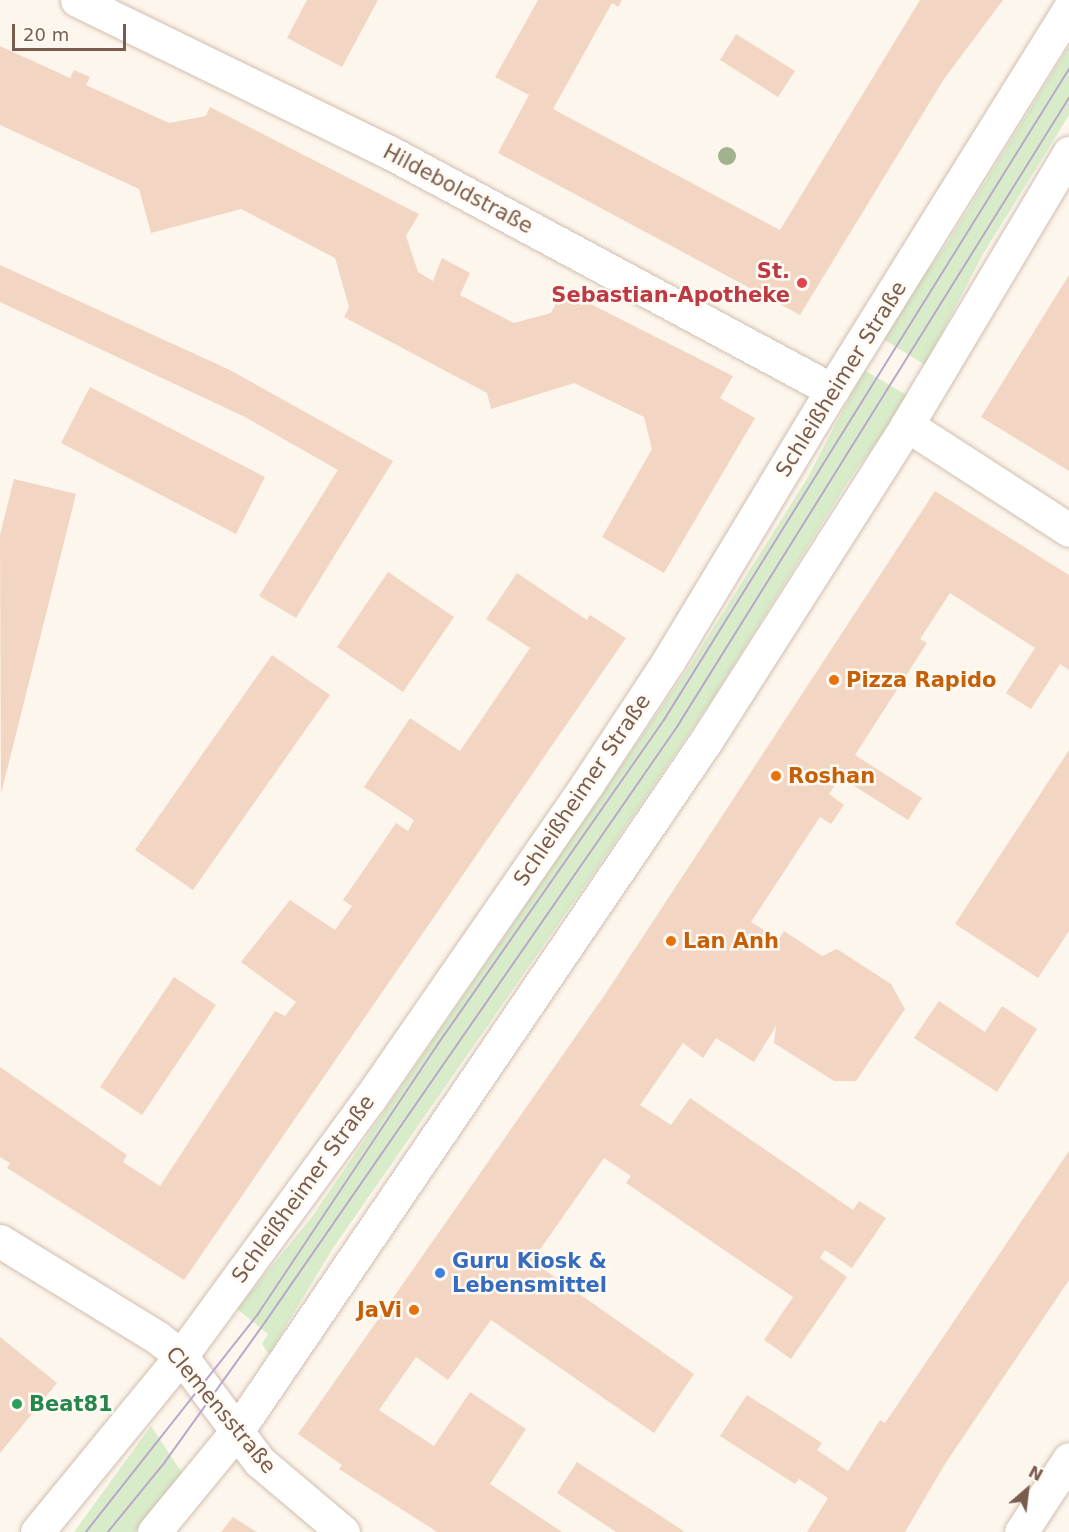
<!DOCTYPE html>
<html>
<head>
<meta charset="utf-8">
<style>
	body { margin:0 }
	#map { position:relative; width:1069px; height:1532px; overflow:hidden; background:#fdf6ec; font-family:"DejaVu Sans",sans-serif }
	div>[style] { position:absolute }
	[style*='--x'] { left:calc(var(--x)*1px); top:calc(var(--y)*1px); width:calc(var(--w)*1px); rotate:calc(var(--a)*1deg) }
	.green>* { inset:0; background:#d8ecc9 }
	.building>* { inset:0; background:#f3d5c3 }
	.roads { filter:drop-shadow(0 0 2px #d1beb0) drop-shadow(0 0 2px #d1beb0) }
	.minor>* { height:33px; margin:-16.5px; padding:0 16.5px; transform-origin:16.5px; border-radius:16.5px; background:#fff }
	.secondary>* { height:33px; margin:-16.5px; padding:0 16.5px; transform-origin:16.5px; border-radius:16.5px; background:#fff }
	.tram>* { height:1.5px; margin:-0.75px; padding:0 0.75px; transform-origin:0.75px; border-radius:0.75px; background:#b9a8c9 }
	.trees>* { width:18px; height:18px; margin:-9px; border-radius:50%; background:#a0b28e }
	.dots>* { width:16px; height:16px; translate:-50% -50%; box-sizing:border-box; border:3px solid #fffaf3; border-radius:50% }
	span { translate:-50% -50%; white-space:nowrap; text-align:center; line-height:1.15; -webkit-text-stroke:5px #fffaf3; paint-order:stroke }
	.street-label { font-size:21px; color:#7a5c4d }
	.health-label { font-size:21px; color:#be3a42; font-weight:700 }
	.right { translate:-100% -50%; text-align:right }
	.food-label { font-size:21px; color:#c56008; font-weight:700 }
	.left { translate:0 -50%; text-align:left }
	.shop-label { font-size:21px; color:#366cbe; font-weight:700 }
	.leisure-label { font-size:21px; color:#27864d; font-weight:700 }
	.north { position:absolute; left:997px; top:1460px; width:60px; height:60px; -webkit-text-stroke:4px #fffaf3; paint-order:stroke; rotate:28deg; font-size:16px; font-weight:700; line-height:24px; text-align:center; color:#7a5c4d }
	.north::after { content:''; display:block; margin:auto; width:21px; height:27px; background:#7a5c4d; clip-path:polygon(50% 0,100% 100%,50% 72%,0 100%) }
	.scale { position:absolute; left:12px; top:24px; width:114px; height:27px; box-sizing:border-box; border:3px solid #7a5c4d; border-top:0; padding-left:8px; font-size:18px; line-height:21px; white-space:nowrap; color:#7a5c4d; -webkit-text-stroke:4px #fffaf3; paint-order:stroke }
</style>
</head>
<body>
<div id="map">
	<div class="green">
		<i style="clip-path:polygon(1069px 46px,1069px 115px,983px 254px,925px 365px,880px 337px,948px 242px)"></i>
		<i style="clip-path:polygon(864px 370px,910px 397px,853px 474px,713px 698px,607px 854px,333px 1248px,269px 1354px,262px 1344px,268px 1334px,237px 1309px,311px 1218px,689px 667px,808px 477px)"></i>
		<i style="clip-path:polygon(151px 1426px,182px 1473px,135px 1532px,74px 1532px)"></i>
	</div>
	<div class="building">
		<i style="clip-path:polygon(307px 0,378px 0,342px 67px,287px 38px)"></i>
		<i style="clip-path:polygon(538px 0,622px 0,618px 7px,612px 3px,553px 109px,780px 230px,920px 0,1003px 0,944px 79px,800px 315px,498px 153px,529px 95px,495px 77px)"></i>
		<i style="clip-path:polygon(736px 34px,795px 71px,778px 97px,720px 60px)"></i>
		<i style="clip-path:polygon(0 46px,70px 78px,74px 70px,90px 77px,86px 85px,169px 123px,206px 116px,210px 107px,419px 214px,406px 236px,418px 272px,433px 281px,442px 258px,470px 273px,460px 295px,514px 323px,551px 313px,563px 290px,733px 376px,720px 398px,755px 418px,664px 573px,602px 537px,652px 449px,644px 417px,574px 383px,491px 409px,487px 393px,344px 317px,349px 307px,335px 258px,241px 209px,151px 233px,139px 189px,0 125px)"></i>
		<i style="clip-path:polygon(0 265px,230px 370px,393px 461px,296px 618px,259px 596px,338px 470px,245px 417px,0 302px)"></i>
		<i style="clip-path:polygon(1069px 275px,1069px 471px,981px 417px)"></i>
		<i style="clip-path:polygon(90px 387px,265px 477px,236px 534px,61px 443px)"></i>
		<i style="clip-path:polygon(14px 479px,76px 494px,1px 794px,0 535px)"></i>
		<i style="clip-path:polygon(935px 491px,1069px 575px,1069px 670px,1060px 664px,1031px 709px,1006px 693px,1035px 648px,950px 593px,920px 639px,927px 643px,855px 755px,922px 798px,908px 820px,840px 777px,829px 794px,844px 805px,831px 824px,820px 817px,751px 922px,779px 939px,784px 931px,822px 956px,837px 949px,891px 984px,905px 1009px,856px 1081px,834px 1081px,774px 1043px,776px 1026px,754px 1062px,716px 1038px,703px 1058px,683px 1043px,640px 1105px,671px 1125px,690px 1098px,853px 1210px,859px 1201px,886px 1218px,852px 1268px,825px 1250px,820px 1258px,847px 1277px,791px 1359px,764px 1340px,793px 1297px,626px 1183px,631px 1176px,604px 1158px,532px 1261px,694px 1374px,654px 1433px,491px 1320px,448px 1380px,416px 1357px,379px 1410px,434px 1446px,470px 1392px,494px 1408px,526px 1429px,490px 1484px,562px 1532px,437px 1532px,339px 1469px,342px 1465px,298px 1434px,606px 993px)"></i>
		<i style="clip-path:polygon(388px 572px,454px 617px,403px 692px,337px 647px)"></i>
		<i style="clip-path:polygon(517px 573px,587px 620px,590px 615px,626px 638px,184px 1280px,7px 1168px,10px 1163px,0 1157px,0 1067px,127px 1155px,123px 1162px,160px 1186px,275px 1011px,285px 1016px,296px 1002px,241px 962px,290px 900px,335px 930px,352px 906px,343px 900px,396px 823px,408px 831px,414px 820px,364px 787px,410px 718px,460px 751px,530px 648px,486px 619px)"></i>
		<i style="clip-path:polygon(272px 655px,330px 695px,193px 890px,135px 850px)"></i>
		<i style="clip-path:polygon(1069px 750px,1069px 931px,1038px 978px,955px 924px)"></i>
		<i style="clip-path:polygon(174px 977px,216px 1005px,142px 1115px,100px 1087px)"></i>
		<i style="clip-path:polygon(939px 1001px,985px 1032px,1002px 1006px,1037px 1029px,997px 1092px,914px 1038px)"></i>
		<i style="clip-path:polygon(1069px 1151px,1069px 1280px,945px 1464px,905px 1532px,807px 1532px,828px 1498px,799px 1479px,795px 1484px,720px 1436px,747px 1395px,822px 1443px,817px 1450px,848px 1471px,880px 1420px,885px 1423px)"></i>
		<i style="clip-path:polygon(0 1337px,57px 1383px,0 1453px)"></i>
		<i style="clip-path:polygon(577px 1462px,644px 1505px,685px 1532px,616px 1532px,557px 1493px)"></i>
		<i style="clip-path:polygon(233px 1517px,257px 1532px,221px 1532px)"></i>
	</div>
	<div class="roads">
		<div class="minor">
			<i style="--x:77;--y:0;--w:347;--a:26"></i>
			<i style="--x:389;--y:152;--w:503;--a:28.25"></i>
			<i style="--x:907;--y:425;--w:193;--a:32.9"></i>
			<i style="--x:0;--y:1241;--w:185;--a:31.5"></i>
			<i style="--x:158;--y:1338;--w:29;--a:38"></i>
			<i style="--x:181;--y:1356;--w:131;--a:53.4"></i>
			<i style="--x:259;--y:1461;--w:110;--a:40.2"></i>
			<i style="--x:1021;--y:1532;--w:87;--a:-56.7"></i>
		</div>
		<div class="secondary">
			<i style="--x:37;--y:1532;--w:227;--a:-50.7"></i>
			<i style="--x:181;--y:1356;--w:320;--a:-53.8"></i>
			<i style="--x:370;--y:1098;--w:383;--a:-55.3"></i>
			<i style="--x:588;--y:783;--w:147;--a:-56.6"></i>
			<i style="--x:669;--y:660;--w:315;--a:-58.9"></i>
			<i style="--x:832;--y:390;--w:449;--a:-58.1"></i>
			<i style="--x:154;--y:1532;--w:131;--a:-50.6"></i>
			<i style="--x:237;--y:1431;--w:834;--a:-55.8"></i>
			<i style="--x:706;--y:741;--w:375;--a:-57.5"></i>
			<i style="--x:907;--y:425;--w:317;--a:-59.2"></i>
		</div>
	</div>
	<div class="tram">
		<i style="--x:86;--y:1532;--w:278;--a:-51.7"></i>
		<i style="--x:258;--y:1314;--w:324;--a:-56.3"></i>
		<i style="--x:438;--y:1044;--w:395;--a:-55.1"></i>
		<i style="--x:664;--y:720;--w:767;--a:-58.11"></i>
		<i style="--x:108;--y:1532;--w:90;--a:-50.8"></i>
		<i style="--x:165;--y:1462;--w:173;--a:-54.4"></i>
		<i style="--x:266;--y:1321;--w:722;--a:-55.32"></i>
		<i style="--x:677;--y:727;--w:741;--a:-58.07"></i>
	</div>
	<div class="trees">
		<i style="left:727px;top:156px"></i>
	</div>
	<div class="dots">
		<i style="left:802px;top:283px;background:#e0444e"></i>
		<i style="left:834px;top:680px;background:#e8710a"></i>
		<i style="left:776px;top:776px;background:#e8710a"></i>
		<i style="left:671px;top:941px;background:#e8710a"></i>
		<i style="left:440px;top:1273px;background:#3f7fe0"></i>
		<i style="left:414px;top:1310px;background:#e8710a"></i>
		<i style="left:17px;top:1404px;background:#2e9e5b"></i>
	</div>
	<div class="street-label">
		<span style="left:458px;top:189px;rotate:28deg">Hildeboldstraße</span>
		<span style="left:841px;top:379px;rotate:-58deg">Schleißheimer Straße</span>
		<span style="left:582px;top:790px;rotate:-56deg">Schleißheimer Straße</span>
		<span style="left:303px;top:1189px;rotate:-54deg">Schleißheimer Straße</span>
		<span style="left:221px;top:1410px;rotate:50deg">Clemensstraße</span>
	</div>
	<div class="health-label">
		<span class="right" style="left:790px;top:283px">St.<br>Sebastian-Apotheke</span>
	</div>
	<div class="food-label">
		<span class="left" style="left:846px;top:680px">Pizza Rapido</span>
		<span class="left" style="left:788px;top:776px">Roshan</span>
		<span class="left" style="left:683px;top:941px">Lan Anh</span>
		<span class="right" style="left:402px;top:1310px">JaVi</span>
	</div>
	<div class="shop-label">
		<span class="left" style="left:452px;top:1273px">Guru Kiosk &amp;<br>Lebensmittel</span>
	</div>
	<div class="leisure-label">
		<span class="left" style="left:29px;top:1404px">Beat81</span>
	</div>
	<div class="north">N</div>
	<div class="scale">20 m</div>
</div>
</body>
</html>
